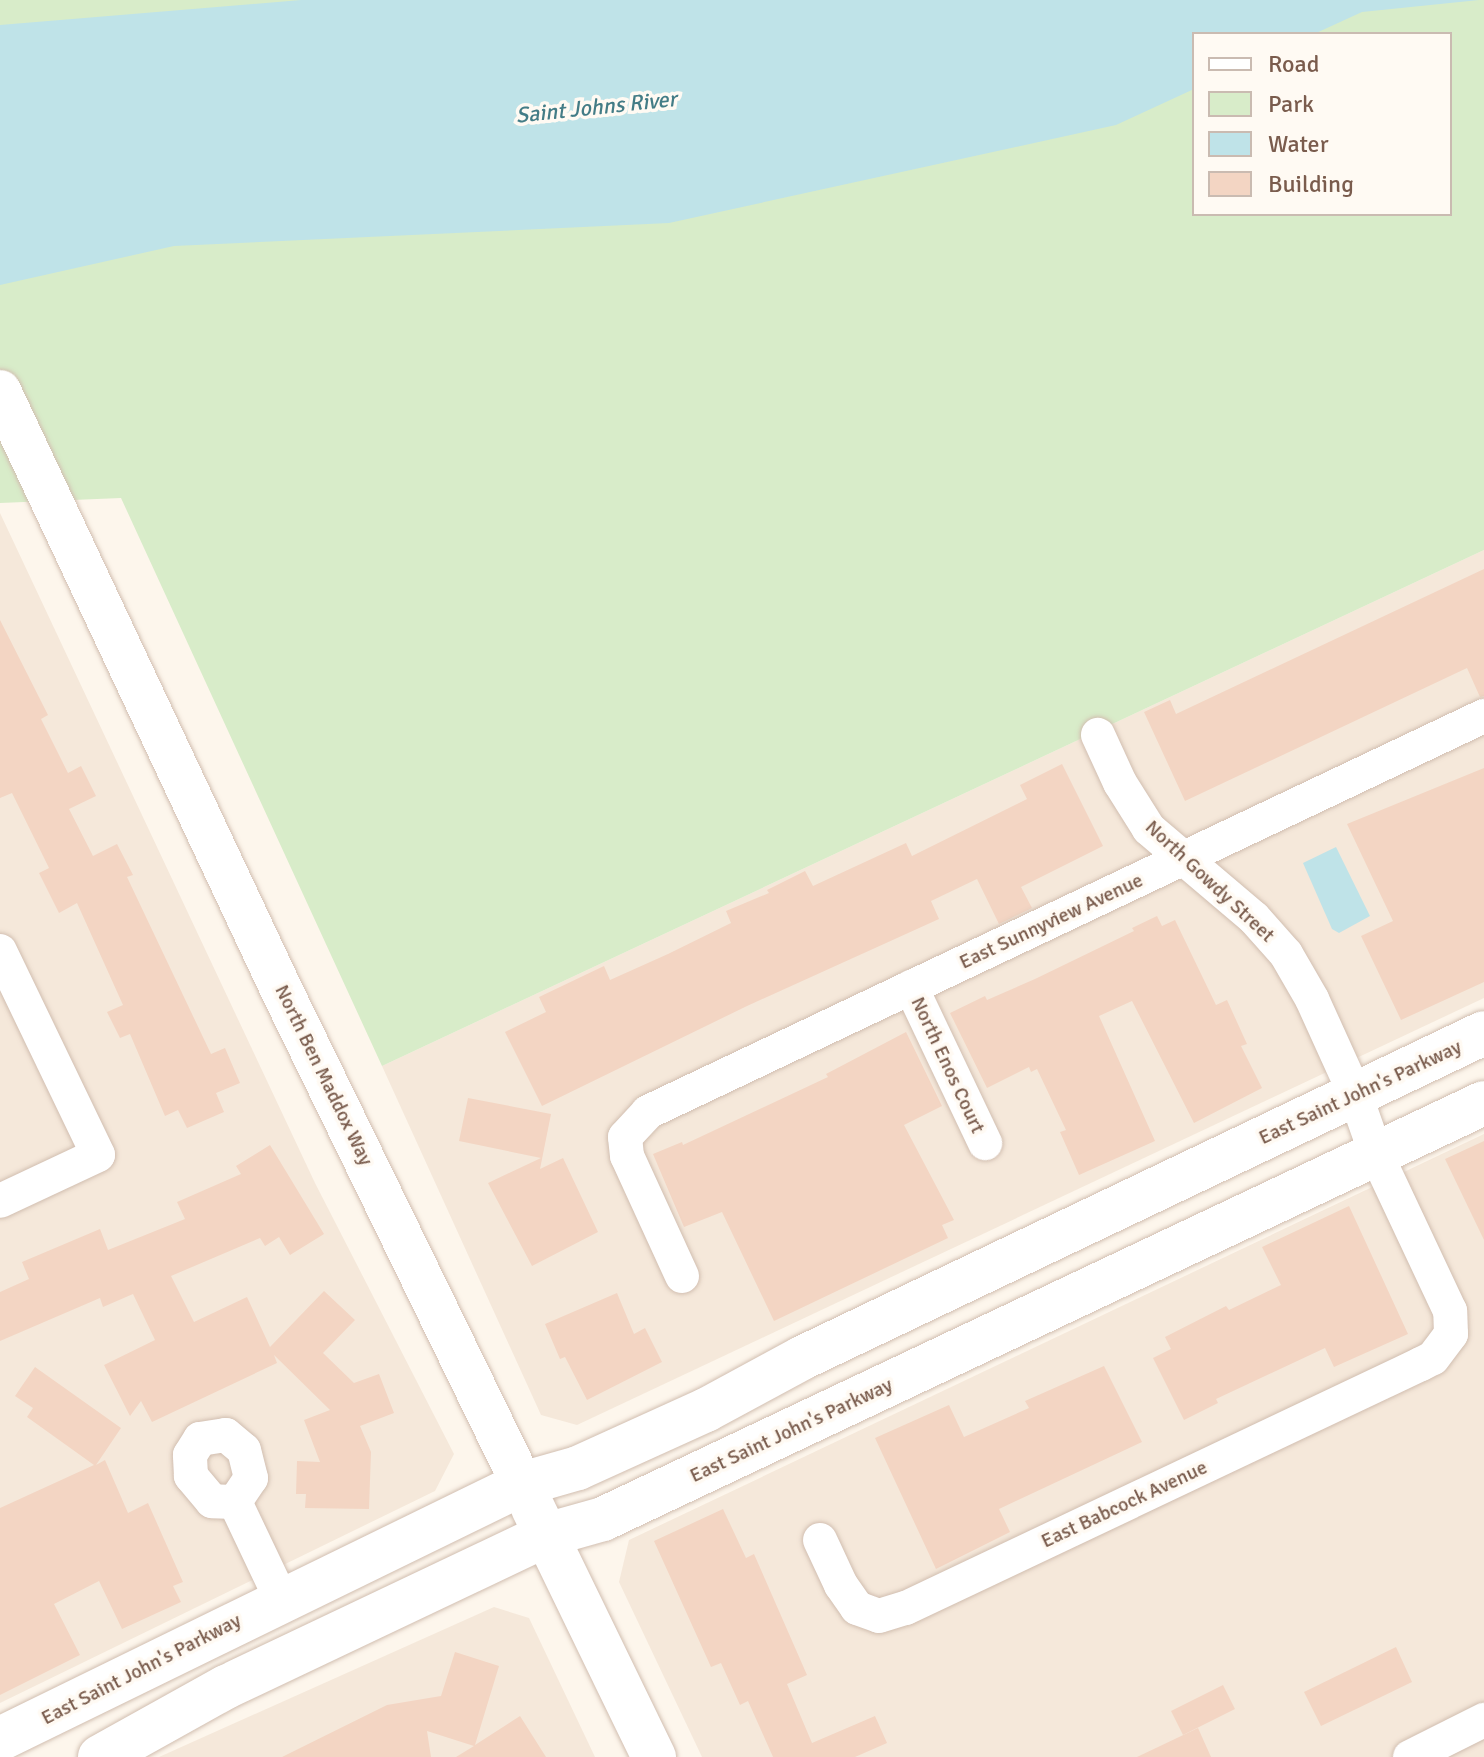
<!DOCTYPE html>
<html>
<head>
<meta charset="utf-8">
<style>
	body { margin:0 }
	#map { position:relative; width:1484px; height:1757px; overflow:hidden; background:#fdf6ec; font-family:Signika,sans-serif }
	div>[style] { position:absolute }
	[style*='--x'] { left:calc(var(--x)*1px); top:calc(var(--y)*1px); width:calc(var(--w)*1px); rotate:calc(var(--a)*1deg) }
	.residential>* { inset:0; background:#f5e8da }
	.green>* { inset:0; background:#d8ecc9 }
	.water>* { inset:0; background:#bfe3e8 }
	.building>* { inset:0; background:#f3d5c3 }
	.roads { filter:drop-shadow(0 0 2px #d1beb0) drop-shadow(0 0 2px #d1beb0) }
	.minor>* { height:34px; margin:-17px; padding:0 17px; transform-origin:17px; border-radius:17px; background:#fff }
	.tertiary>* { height:42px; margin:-21px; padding:0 21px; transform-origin:21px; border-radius:21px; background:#fff }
	.secondary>* { height:44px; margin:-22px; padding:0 22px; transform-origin:22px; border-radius:22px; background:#fff }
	span { translate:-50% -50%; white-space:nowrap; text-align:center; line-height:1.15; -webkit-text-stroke:7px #fffaf3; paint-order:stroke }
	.street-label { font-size:20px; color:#7a5c4d }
	.water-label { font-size:22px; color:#437c86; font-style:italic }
	.legend { position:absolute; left:1192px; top:32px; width:260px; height:184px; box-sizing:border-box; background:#fffaf3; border:2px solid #cabbb1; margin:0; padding:10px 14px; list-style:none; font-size:24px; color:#7a5c4d }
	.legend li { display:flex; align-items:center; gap:16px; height:40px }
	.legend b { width:40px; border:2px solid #cabbb1 }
</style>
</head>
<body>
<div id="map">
	<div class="residential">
		<i style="clip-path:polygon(0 513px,315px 1183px,454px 1454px,435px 1491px,0 1703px)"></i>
		<i style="clip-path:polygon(1484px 550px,1484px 998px,577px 1425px,541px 1415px,382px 1066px)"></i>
		<i style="clip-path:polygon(1484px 1134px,1484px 1757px,702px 1757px,619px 1582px,629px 1540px)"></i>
		<i style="clip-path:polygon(494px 1607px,529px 1618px,595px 1757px,159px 1757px)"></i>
	</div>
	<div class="green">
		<i style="clip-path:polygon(evenodd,0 0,1484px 0,1484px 550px,382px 1066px,121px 498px,0 503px,0 0,1194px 34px,1450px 34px,1450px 214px,1194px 214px,1194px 34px)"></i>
	</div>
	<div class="water">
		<i style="clip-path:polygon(301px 0,1479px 0,1362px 12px,1314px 34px,1194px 34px,1194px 89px,1116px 125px,669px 223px,174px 246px,0 285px,0 25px)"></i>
		<i style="clip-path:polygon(1336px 847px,1370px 916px,1339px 933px,1332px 929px,1303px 863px)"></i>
	</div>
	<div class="building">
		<i style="clip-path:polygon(1484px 569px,1484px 696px,1480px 697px,1467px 668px,1185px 801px,1144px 712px,1170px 700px,1176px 714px)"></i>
		<i style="clip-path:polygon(0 620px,48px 715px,41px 719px,68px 773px,81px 766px,96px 796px,69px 809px,93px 856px,117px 844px,133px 875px,127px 877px,211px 1054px,225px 1048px,240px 1083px,216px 1093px,224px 1112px,187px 1128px,178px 1110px,165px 1116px,130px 1034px,120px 1038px,107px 1012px,123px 1005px,77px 903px,59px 913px,39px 873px,49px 868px,12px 793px,0 798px)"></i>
		<i style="clip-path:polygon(1062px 764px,1103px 846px,1021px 887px,1032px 908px,999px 924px,977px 879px,931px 901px,939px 919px,747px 1006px,542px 1106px,505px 1032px,546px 1012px,539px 997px,604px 966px,610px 980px,668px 954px,731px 923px,726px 911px,769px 893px,767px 890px,805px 871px,813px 886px,906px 843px,912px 856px,1027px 799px,1020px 785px)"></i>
		<i style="clip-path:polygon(1484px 768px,1484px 982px,1401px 1020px,1361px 936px,1393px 921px,1347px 824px)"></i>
		<i style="clip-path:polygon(1157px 916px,1162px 926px,1175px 920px,1216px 1005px,1227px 1000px,1247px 1044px,1241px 1046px,1262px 1088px,1194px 1123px,1132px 1001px,1099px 1016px,1155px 1141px,1079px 1175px,1060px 1132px,1066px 1130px,1037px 1069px,1031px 1072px,1029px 1067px,987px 1088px,950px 1013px,985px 996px,987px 1000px,1035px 979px,1134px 931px,1132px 928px)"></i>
		<i style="clip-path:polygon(906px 1032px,942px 1106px,904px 1125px,954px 1220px,942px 1225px,948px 1238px,774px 1321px,722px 1212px,684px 1227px,653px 1154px,682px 1142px,683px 1145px,828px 1077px,826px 1074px)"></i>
		<i style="clip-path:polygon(468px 1098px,551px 1114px,540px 1169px,563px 1158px,598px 1232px,532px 1266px,488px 1183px,541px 1158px,459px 1141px)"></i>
		<i style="clip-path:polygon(1484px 1141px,1484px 1240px,1445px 1159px)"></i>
		<i style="clip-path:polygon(270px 1145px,324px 1234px,290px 1255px,279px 1237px,265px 1246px,260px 1238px,171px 1276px,194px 1322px,247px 1297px,270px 1347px,324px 1291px,355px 1320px,323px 1353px,354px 1383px,379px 1374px,394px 1413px,360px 1426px,371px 1452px,369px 1509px,305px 1508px,306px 1494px,296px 1494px,297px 1461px,320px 1462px,304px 1420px,330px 1410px,274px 1355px,277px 1363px,152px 1422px,141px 1401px,130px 1416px,104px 1365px,155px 1340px,133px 1294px,103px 1307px,100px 1298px,0 1341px,0 1292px,29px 1279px,22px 1262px,100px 1229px,108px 1250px,185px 1219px,177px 1202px,241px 1174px,236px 1166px)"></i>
		<i style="clip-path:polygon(1349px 1206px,1408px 1334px,1334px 1367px,1325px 1348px,1216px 1399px,1218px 1403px,1184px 1420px,1153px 1358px,1171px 1349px,1165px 1337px,1226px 1306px,1229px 1310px,1281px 1285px,1262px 1247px)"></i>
		<i style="clip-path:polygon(617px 1293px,634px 1334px,645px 1328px,662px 1362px,587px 1400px,565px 1357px,560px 1359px,545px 1324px)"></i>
		<i style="clip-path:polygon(1104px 1366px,1142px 1442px,999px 1509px,1010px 1532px,936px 1569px,875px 1438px,949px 1405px,964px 1437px,1029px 1408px,1025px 1401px)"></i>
		<i style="clip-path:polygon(35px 1367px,121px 1428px,96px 1465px,105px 1460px,128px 1513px,148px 1503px,183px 1582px,173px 1586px,181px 1602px,122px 1629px,99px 1581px,54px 1604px,80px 1655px,0 1695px,0 1508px,94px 1465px,27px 1417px,33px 1408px,15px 1396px)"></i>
		<i style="clip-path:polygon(723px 1509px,746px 1558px,754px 1554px,807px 1675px,787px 1684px,812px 1743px,875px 1716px,887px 1743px,855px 1757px,773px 1757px,748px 1701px,740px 1705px,721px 1663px,711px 1667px,654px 1541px)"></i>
		<i style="clip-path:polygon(1396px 1647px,1412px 1682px,1321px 1726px,1304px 1692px)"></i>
		<i style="clip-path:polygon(455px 1652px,499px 1666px,475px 1745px,520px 1716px,546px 1757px,456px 1757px,474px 1746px,427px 1731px,431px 1757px,282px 1757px,387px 1705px,441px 1696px)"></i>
		<i style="clip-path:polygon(1223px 1685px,1235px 1709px,1183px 1735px,1171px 1711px)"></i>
		<i style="clip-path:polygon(1198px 1728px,1211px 1757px,1137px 1757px)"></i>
	</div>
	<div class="roads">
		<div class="minor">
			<i style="--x:0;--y:951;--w:226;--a:64.3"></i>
			<i style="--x:98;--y:1155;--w:108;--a:154.9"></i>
			<i style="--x:911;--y:987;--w:173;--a:64.6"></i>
			<i style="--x:682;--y:1276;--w:132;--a:-114.6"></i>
			<i style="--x:627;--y:1156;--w:19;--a:-96"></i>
			<i style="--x:625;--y:1137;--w:34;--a:-47"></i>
			<i style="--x:648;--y:1112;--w:925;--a:-25.35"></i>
			<i style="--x:235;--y:1502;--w:23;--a:-178"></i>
			<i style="--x:212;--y:1501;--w:33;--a:-130"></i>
			<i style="--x:191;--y:1476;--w:21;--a:-93"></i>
			<i style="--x:190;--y:1455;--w:19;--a:-58"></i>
			<i style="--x:200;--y:1439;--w:26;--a:-9"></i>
			<i style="--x:226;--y:1435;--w:23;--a:40"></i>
			<i style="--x:244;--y:1450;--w:29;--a:76"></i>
			<i style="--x:251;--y:1478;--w:29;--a:124"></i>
			<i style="--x:235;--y:1502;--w:107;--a:64.6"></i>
			<i style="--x:820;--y:1540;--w:50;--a:65"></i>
			<i style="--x:841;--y:1585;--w:28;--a:55"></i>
			<i style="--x:857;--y:1608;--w:23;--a:20"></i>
			<i style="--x:879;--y:1616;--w:28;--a:-17"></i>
			<i style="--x:906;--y:1608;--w:570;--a:-25.35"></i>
			<i style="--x:1421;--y:1364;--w:13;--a:-27"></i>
			<i style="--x:1433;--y:1358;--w:30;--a:-53"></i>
			<i style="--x:1451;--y:1334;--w:23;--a:-92"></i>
			<i style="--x:1450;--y:1311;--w:174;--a:-115.2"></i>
			<i style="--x:1376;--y:1154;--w:64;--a:-109.3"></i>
			<i style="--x:1355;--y:1094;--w:104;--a:-114.4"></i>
			<i style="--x:1312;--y:999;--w:52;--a:-120"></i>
			<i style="--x:1286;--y:954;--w:48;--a:-131.6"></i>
			<i style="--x:1254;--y:918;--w:138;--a:-139.7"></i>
			<i style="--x:1149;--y:829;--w:54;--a:-122.2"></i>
			<i style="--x:1120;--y:783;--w:53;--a:-114.6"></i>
			<i style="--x:1410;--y:1757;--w:83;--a:-26.6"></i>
		</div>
		<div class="tertiary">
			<i style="--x:0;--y:391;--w:661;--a:64.83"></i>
			<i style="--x:281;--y:989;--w:551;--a:64.04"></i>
		</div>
		<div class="secondary">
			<i style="--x:533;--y:1508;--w:277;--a:64.1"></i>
			<i style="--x:0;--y:1739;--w:581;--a:-26.04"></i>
			<i style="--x:522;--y:1484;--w:58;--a:-15.9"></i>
			<i style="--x:578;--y:1468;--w:141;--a:-24.4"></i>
			<i style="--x:706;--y:1410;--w:109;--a:-28.4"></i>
			<i style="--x:802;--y:1358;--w:755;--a:-25.48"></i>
			<i style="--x:100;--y:1757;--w:144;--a:-29.1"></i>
			<i style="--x:226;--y:1687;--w:354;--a:-25.4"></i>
			<i style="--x:546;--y:1535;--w:59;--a:-15.7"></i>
			<i style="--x:603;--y:1519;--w:974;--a:-25.28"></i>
		</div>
	</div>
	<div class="street-label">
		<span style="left:1210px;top:881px;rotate:43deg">North Gowdy Street</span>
		<span style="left:1051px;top:921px;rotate:-25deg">East Sunnyview Avenue</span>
		<span style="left:948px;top:1065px;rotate:65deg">North Enos Court</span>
		<span style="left:324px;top:1075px;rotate:64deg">North Ben Maddox Way</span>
		<span style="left:1360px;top:1092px;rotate:-25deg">East Saint John's Parkway</span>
		<span style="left:791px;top:1430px;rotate:-25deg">East Saint John's Parkway</span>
		<span style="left:1124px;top:1504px;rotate:-25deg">East Babcock Avenue</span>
		<span style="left:141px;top:1669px;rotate:-27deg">East Saint John's Parkway</span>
	</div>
	<div class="water-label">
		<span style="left:596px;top:107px;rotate:-6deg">Saint Johns River</span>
	</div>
	<ul class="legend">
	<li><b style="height:10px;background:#fff"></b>Road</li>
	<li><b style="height:22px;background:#d8ecc9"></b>Park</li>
	<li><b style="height:22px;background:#bfe3e8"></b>Water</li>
	<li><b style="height:22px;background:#f3d5c3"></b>Building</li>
	</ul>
</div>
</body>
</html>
